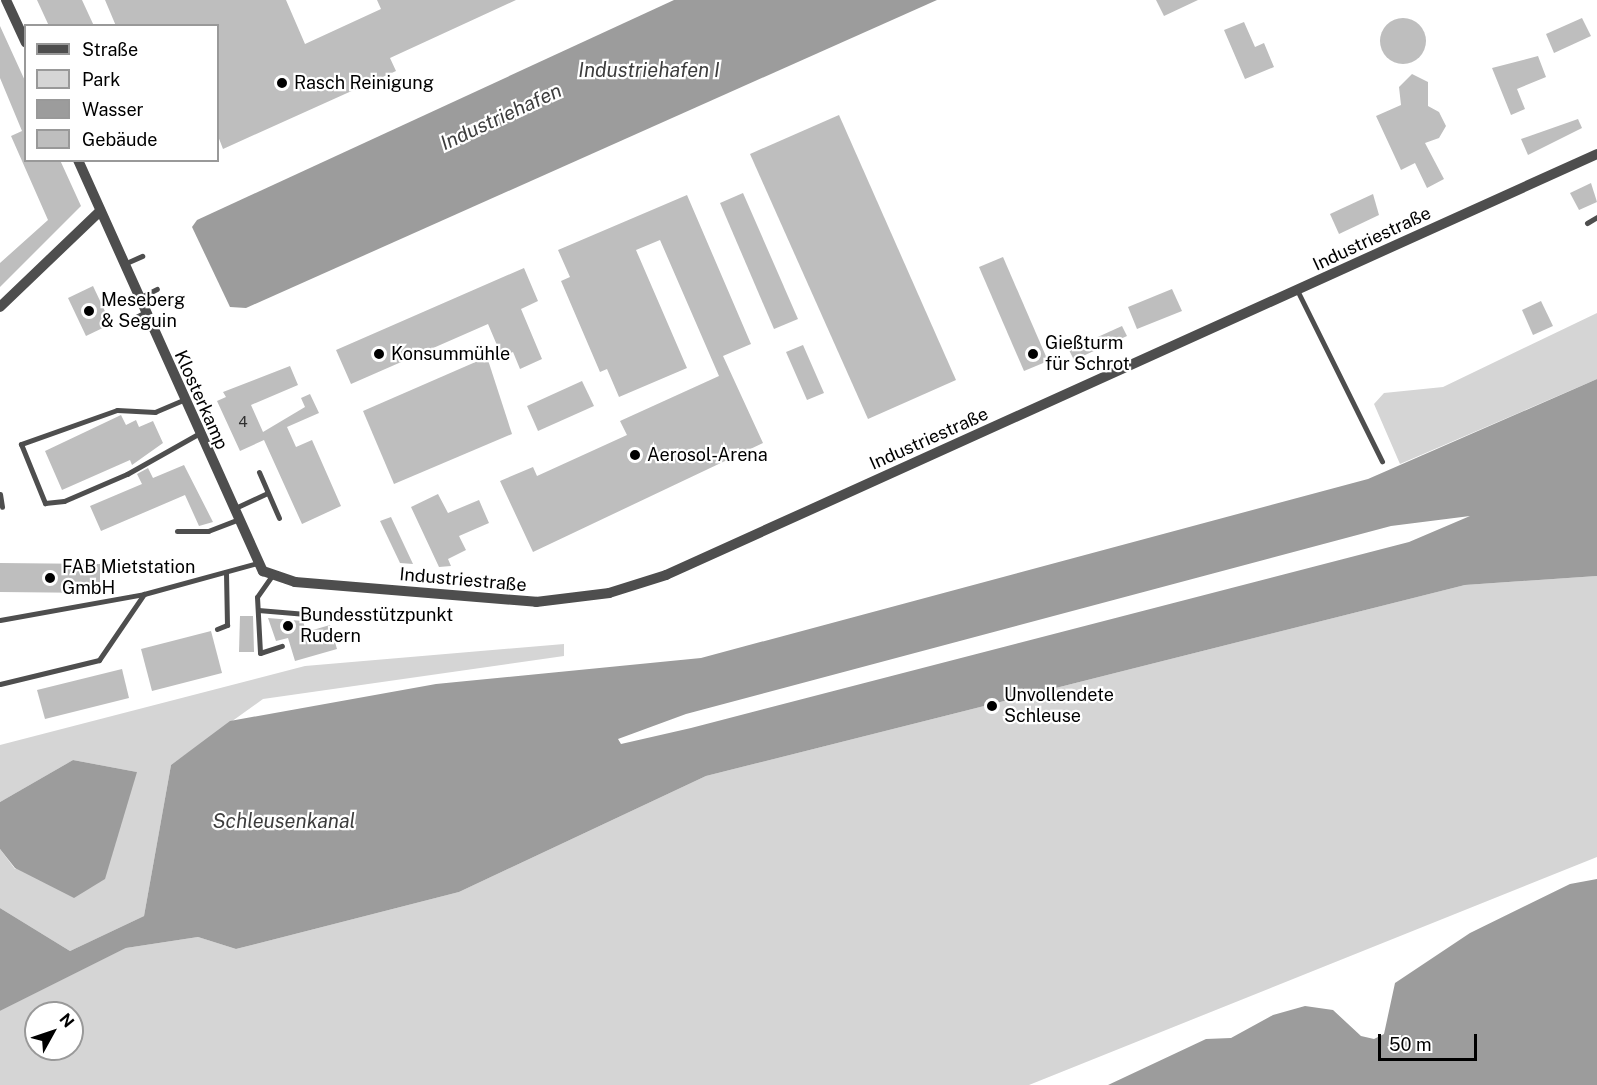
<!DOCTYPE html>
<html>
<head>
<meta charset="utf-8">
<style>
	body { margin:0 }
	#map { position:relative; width:1597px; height:1085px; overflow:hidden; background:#fff; font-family:"Public Sans",sans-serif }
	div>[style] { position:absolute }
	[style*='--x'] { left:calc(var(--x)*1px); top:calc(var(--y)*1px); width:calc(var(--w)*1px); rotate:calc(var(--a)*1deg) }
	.green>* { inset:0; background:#d5d5d5 }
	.water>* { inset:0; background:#9c9c9c }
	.building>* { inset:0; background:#bebebe }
	.round { border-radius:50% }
	.lane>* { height:5px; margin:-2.5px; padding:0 2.5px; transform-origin:2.5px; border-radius:2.5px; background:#4e4e4e }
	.street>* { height:10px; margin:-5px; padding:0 5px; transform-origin:5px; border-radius:5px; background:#4e4e4e }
	.dots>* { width:16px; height:16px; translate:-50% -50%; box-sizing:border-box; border:3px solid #fff; border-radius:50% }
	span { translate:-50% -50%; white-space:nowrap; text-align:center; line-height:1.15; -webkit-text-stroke:4.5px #fff; paint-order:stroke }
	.number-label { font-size:15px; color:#303030 }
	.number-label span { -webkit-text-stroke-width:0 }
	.poi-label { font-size:18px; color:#000 }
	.left { translate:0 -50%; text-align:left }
	.street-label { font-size:18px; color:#000 }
	.water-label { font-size:20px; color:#3d3d3d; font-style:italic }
	.legend { position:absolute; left:24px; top:24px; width:195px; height:138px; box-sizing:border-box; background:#fff; border:2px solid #999; margin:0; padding:8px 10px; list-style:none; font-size:18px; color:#000 }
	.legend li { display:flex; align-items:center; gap:12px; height:30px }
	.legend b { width:30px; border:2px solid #999 }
	.north { position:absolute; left:24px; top:1001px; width:60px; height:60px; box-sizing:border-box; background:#fff; border:2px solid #999; border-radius:50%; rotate:50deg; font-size:16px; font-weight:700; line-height:24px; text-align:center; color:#000 }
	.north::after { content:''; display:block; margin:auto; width:21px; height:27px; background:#000; clip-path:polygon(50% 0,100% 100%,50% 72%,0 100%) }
	.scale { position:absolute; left:1378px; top:1034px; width:99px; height:27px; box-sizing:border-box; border:3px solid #000; border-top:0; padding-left:8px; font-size:18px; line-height:21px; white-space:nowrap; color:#000; -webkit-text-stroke:4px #fff; paint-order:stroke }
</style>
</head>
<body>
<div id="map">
	<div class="green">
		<i style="clip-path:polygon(1597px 313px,1597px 379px,1400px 464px,1374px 404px,1384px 393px,1443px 387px)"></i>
		<i style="clip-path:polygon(evenodd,1597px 576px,1597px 857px,1029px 1085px,0 1085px,0 1011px,126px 948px,198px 937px,236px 949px,459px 892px,706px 776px,1465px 585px,1597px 576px,36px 1013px,72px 1013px,72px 1049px,36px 1049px,36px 1013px)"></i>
		<i style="clip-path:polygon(564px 644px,564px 656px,263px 699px,171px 765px,144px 916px,70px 951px,0 908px,0 849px,15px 869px,137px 772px,73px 760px,0 802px,0 745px,305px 666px)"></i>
	</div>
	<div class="water">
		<i style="clip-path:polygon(674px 0,937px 0,246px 308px,230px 307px,192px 227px,197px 220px)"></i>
		<i style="clip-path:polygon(evenodd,1597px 379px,1597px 576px,1465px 585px,706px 776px,459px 892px,236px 949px,198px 937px,126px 948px,0 1011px,0 908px,70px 951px,144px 916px,171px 765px,230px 721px,436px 684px,701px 658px,1368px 479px,1597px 379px,1470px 516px,1409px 542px,691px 728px,621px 744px,618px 739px,686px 714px,1391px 526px,1470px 516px)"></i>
		<i style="clip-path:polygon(73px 760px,137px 772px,105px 879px,74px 898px,15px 868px,0 849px,0 802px)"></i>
		<i style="clip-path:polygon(1597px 879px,1597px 1085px,1108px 1085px,1206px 1039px,1231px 1038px,1273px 1015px,1305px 1006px,1333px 1010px,1361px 1036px,1374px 1039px,1384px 1034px,1395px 983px,1470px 933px,1570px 884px)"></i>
	</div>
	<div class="building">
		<i style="clip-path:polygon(37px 0,82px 0,94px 26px,49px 26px)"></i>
		<i style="clip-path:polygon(105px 0,286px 0,305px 44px,381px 9px,377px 0,516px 0,390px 58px,396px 71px,223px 149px,218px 136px,218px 26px,116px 26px)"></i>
		<i style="clip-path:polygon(1156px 0,1198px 0,1164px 16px)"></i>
		<i class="round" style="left:1380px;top:18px;width:46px;height:46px"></i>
		<i style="clip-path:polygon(1582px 18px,1591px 36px,1554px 53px,1546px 34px)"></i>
		<i style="clip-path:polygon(1244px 22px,1255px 47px,1264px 43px,1274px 67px,1245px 79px,1224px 30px)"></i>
		<i style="clip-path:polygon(0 26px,26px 83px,26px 160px,60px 160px,81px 206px,0 287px,0 263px,48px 220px,11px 136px,22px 131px,0 78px)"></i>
		<i style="clip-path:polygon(1538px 56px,1546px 77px,1517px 89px,1525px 109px,1511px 115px,1492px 68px)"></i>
		<i style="clip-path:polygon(1412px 74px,1428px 82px,1428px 106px,1439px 112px,1446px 126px,1439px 138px,1425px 143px,1444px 179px,1427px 188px,1415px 163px,1401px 170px,1376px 116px,1401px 105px,1399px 87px)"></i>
		<i style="clip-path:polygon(839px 115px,956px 380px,868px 419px,750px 154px)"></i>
		<i style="clip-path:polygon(1578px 119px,1582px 128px,1528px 155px,1521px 139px)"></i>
		<i style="clip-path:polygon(1591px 183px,1597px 202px,1579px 210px,1570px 193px)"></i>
		<i style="clip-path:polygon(743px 193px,798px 319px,774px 329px,720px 203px)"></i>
		<i style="clip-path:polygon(1373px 194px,1379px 215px,1339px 234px,1330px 214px)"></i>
		<i style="clip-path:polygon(687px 195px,751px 344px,723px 356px,763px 443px,533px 552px,500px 481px,533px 467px,537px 476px,627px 435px,620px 421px,719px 376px,660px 240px,636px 250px,687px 368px,619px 397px,607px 369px,600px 372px,561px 281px,570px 277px,558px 250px)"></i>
		<i style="clip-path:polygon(1003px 257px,1048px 361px,1024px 371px,979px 267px)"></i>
		<i style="clip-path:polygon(524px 268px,538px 301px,521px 309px,542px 359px,520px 369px,513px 352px,502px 357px,488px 324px,351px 384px,336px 350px)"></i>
		<i style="clip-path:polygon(93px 286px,111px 324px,86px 336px,68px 298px)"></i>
		<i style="clip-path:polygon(1172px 289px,1182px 311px,1137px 329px,1128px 307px)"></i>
		<i style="clip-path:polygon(1541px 301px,1553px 326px,1533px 335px,1522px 310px)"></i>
		<i style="clip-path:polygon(1122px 326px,1127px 336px,1074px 360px,1069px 350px)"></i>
		<i style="clip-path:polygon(803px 345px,824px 393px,807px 400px,786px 352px)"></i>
		<i style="clip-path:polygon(487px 357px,512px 434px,394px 484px,363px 411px)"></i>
		<i style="clip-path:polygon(290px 366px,298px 385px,251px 405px,263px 432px,305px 407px,301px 398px,310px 394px,319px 413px,287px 427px,296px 447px,312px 440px,341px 506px,302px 524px,264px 440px,240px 451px,217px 401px,226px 397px,223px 392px)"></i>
		<i style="clip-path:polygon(582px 381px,594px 406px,538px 431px,527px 406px)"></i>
		<i style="clip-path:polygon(121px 415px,126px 425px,136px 420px,139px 427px,153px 421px,163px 443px,132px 465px,130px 460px,62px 490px,45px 451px)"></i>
		<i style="clip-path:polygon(184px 465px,213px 522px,199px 526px,185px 495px,101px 531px,90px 506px,142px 484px,137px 474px,148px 468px,153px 478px)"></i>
		<i style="clip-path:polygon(438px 494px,448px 513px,479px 500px,489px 523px,459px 536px,466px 550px,448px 559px,451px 566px,439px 567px,411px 507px)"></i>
		<i style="clip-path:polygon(391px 517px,413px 564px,400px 563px,380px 521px)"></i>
		<i style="clip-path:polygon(0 563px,100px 564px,100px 593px,0 592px)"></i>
		<i style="clip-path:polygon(240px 616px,253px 616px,254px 652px,239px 652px)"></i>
		<i style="clip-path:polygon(268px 618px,303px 621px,306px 632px,330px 625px,337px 649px,295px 661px,288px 638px,276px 641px)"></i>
		<i style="clip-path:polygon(211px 631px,222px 673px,152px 691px,141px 649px)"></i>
		<i style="clip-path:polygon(122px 669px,129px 698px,45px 719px,37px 690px)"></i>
	</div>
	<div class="lane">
		<i style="--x:1587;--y:223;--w:12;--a:-31"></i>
		<i style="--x:124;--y:264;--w:20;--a:-24"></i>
		<i style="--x:1298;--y:292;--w:189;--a:63.6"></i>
		<i style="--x:139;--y:298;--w:20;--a:-27"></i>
		<i style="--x:130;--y:320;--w:16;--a:-27"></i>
		<i style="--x:183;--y:400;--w:30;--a:157"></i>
		<i style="--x:155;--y:412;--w:38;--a:-177"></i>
		<i style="--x:117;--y:410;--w:102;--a:160.5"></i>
		<i style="--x:21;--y:444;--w:64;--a:67.9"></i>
		<i style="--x:45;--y:503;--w:19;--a:-6"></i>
		<i style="--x:64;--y:501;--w:69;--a:-23.2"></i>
		<i style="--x:127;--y:474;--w:81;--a:-29.4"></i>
		<i style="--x:259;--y:472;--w:50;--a:66.5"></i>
		<i style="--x:0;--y:494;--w:13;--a:81"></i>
		<i style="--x:233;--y:509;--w:38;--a:-25"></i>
		<i style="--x:177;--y:531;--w:31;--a:0"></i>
		<i style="--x:208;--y:531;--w:31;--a:-21"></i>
		<i style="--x:271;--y:577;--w:24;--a:125"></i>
		<i style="--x:257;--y:597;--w:56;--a:86.9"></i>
		<i style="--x:260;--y:653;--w:23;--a:-18"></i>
		<i style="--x:258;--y:610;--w:84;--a:4.8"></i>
		<i style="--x:0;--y:620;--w:146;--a:-10.2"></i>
		<i style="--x:144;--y:594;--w:117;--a:-15.3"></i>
		<i style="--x:217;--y:629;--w:11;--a:-22"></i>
		<i style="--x:227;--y:625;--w:53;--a:-91.1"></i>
		<i style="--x:0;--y:684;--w:102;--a:-13.6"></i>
		<i style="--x:99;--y:660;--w:80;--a:-55.7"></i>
	</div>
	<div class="street">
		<i style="--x:6;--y:0;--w:47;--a:65.1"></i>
		<i style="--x:78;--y:160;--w:451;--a:65.8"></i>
		<i style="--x:263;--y:571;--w:34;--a:19"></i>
		<i style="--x:295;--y:582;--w:242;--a:4.7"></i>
		<i style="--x:536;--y:602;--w:74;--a:-7"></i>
		<i style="--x:609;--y:593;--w:60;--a:-17.5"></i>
		<i style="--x:666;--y:575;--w:1022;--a:-24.33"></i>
		<i style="--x:0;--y:307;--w:139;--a:-43.8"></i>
	</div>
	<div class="dots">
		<i style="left:282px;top:83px;background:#000"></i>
		<i style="left:89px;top:311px;background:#000"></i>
		<i style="left:379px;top:354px;background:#000"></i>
		<i style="left:1033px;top:354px;background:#000"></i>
		<i style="left:635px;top:455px;background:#000"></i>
		<i style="left:50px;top:578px;background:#000"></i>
		<i style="left:288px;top:626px;background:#000"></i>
		<i style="left:992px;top:706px;background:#000"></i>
	</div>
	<div class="number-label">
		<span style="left:243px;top:422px">4</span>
	</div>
	<div class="poi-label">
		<span class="left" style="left:294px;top:83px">Rasch Reinigung</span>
		<span class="left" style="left:101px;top:311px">Meseberg<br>&amp; Seguin</span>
		<span class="left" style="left:1045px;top:354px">Gießturm<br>für Schrot</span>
		<span class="left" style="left:391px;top:354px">Konsummühle</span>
		<span class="left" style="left:647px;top:455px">Aerosol-Arena</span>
		<span class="left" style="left:62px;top:578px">FAB Mietstation<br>GmbH</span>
		<span class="left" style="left:300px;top:626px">Bundesstützpunkt<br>Rudern</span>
		<span class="left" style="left:1004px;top:706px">Unvollendete<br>Schleuse</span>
	</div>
	<div class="street-label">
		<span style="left:1372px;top:239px;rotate:-25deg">Industriestraße</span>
		<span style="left:201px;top:400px;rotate:66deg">Klosterkamp</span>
		<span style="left:929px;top:439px;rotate:-24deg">Industriestraße</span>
		<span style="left:463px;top:580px;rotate:5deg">Industriestraße</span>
	</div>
	<div class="water-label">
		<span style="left:649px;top:70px">Industriehafen I</span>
		<span style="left:501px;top:117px;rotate:-25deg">Industriehafen</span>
		<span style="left:284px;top:821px">Schleusenkanal</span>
	</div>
	<ul class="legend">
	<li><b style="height:8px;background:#4e4e4e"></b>Straße</li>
	<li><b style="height:16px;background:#d5d5d5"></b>Park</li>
	<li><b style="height:16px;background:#9c9c9c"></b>Wasser</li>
	<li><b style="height:16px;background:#bebebe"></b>Gebäude</li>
	</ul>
	<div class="north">N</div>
	<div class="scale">50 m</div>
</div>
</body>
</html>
